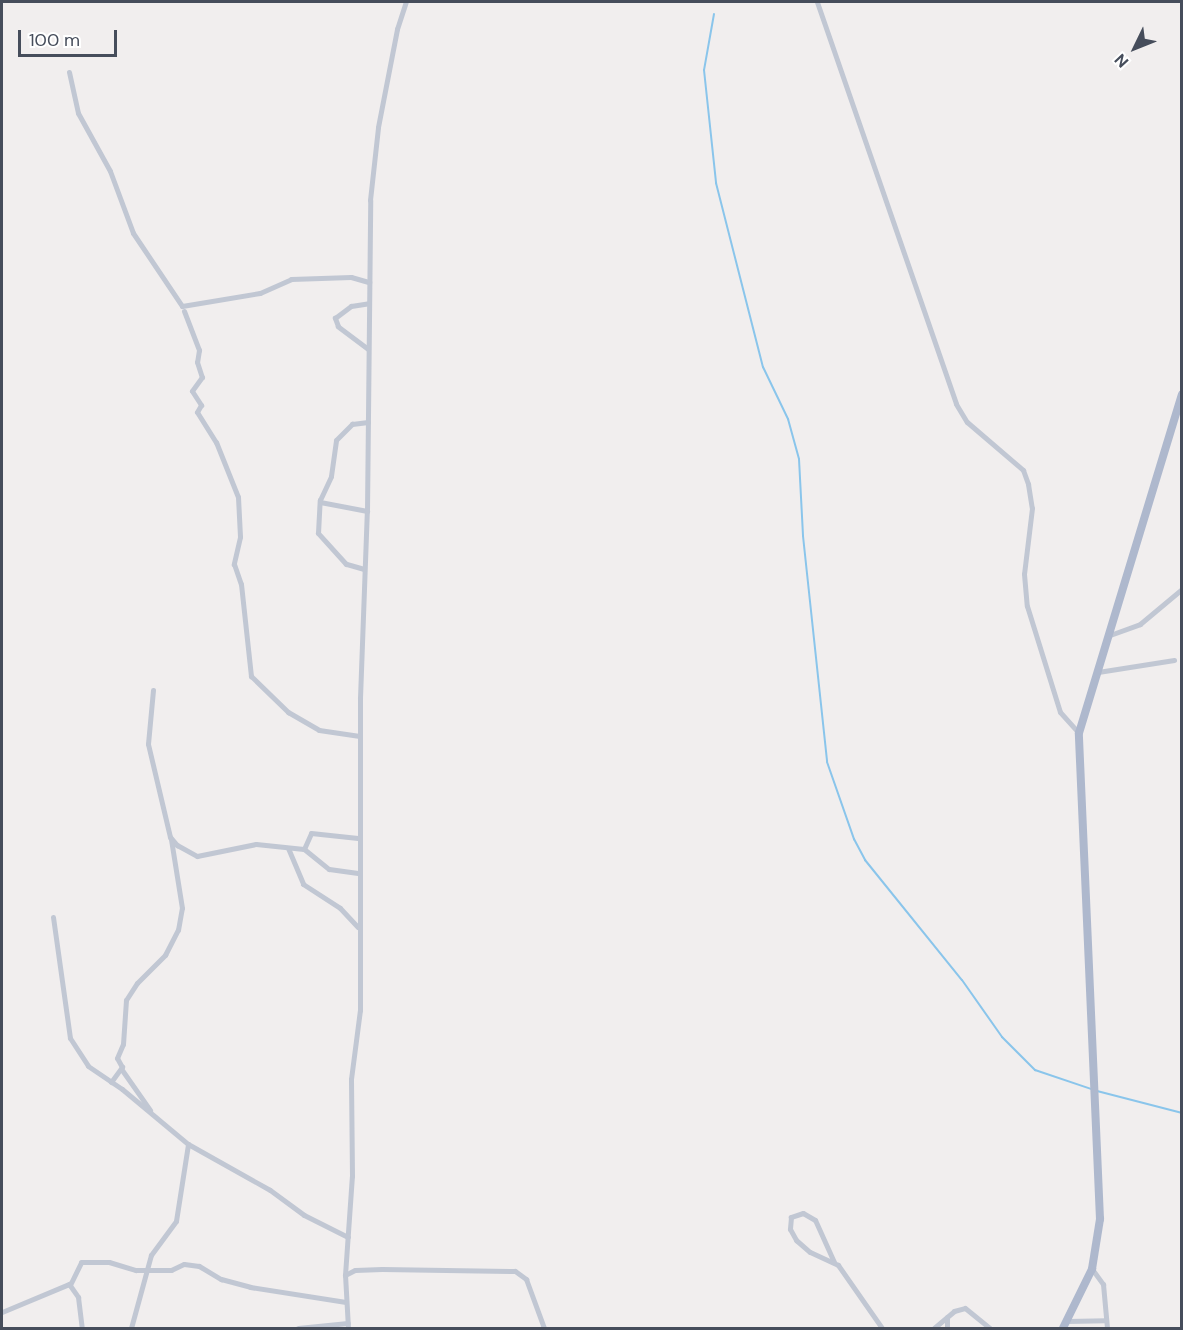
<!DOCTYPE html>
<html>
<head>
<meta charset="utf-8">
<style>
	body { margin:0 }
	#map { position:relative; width:1183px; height:1330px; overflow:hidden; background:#f1eeee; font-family:"DM Sans",sans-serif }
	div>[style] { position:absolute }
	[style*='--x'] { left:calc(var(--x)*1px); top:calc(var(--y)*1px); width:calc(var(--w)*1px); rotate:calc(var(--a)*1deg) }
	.stream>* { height:2px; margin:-1px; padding:0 1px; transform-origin:1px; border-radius:1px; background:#8ac5eb }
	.street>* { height:5px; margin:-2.5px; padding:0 2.5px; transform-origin:2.5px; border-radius:2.5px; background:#c1c7d3 }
	.primary>* { height:8px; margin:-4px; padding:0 4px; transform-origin:4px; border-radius:4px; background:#aeb8cd }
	span { translate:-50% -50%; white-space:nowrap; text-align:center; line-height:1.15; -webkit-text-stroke:4.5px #fff; paint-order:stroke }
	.frame { position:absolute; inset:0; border:3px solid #464d5b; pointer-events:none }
	.north { position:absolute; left:1105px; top:18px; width:60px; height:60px; -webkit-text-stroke:4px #fff; paint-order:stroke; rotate:227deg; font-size:16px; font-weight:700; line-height:24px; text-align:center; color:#464d5b }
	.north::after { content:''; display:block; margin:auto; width:21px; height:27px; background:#464d5b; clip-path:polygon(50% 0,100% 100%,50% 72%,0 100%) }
	.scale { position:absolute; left:18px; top:30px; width:99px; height:27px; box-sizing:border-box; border:3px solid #464d5b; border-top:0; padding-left:8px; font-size:18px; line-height:21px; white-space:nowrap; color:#464d5b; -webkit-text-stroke:4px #fff; paint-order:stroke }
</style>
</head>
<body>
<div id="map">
	<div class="stream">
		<i style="--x:714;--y:14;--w:57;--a:100.1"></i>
		<i style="--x:704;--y:70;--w:114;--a:83.9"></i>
		<i style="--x:716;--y:183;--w:190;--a:75.7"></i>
		<i style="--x:763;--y:367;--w:58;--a:64.3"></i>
		<i style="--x:788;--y:419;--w:41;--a:74.6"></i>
		<i style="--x:799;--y:459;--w:77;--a:87"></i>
		<i style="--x:803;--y:536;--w:227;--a:83.9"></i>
		<i style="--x:827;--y:762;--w:82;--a:70.7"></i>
		<i style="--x:854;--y:839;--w:24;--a:62"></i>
		<i style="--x:865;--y:860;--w:154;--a:51.1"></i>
		<i style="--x:962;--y:980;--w:70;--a:54.9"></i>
		<i style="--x:1002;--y:1037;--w:47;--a:45"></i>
		<i style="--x:1035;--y:1070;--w:59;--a:18.7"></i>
		<i style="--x:1097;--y:1091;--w:88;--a:14.5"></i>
	</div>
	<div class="street">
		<i style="--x:817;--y:2;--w:425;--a:70.9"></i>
		<i style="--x:956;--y:404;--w:21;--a:59"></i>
		<i style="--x:967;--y:422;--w:74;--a:40.6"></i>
		<i style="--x:1023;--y:470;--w:15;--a:70"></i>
		<i style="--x:1028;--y:484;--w:24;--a:81"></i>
		<i style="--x:1032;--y:508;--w:66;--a:96.9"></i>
		<i style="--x:1024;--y:574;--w:32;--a:85"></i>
		<i style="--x:1027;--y:606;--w:111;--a:72.7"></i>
		<i style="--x:1060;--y:712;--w:28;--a:48"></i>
		<i style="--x:69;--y:72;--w:42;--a:77.6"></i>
		<i style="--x:78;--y:113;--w:66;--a:61.1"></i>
		<i style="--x:110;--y:171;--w:66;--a:69.6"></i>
		<i style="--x:133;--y:233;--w:88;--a:56.1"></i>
		<i style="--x:182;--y:306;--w:79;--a:-9.5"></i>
		<i style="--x:260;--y:293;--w:34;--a:-24"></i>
		<i style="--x:291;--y:279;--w:60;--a:-1.9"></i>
		<i style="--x:351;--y:277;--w:19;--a:16"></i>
		<i style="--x:184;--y:311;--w:42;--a:69"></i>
		<i style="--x:199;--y:350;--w:12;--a:99"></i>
		<i style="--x:197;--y:362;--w:16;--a:72"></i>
		<i style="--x:202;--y:377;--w:17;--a:126"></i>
		<i style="--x:192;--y:391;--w:17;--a:57"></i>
		<i style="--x:201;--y:405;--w:8;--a:120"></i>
		<i style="--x:197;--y:412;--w:36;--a:58"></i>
		<i style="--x:216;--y:442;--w:59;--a:68.2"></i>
		<i style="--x:238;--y:497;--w:40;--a:87.1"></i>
		<i style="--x:240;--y:537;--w:28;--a:103"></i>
		<i style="--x:234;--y:564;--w:21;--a:71"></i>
		<i style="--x:241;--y:584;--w:93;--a:83.8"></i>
		<i style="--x:251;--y:676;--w:52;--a:44.2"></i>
		<i style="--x:288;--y:712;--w:36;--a:30"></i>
		<i style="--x:319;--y:730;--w:41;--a:8.3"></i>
		<i style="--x:368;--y:349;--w:38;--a:-143"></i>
		<i style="--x:338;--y:326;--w:9;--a:-111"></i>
		<i style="--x:335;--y:318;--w:20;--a:-37"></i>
		<i style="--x:351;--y:306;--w:18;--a:-9"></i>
		<i style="--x:320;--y:502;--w:48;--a:10.8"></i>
		<i style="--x:364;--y:569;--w:19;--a:-164"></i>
		<i style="--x:346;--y:564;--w:42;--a:-132.1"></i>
		<i style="--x:318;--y:533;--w:33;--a:-87"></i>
		<i style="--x:320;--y:500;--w:26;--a:-65"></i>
		<i style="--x:331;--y:476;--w:36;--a:-82"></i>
		<i style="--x:336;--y:440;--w:23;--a:-45"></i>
		<i style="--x:352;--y:424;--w:16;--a:-7"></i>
		<i style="--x:1110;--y:635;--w:32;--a:-20"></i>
		<i style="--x:1140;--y:624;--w:55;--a:-39.8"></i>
		<i style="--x:1098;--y:672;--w:77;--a:-9"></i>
		<i style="--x:153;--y:690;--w:54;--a:95.3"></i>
		<i style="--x:148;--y:744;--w:96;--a:76.7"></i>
		<i style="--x:170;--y:837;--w:11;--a:49"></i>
		<i style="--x:177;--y:845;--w:23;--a:29"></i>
		<i style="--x:197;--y:856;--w:60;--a:-11.5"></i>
		<i style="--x:256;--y:844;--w:48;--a:5.9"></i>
		<i style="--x:304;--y:849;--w:32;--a:39"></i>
		<i style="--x:329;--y:869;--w:29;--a:8"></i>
		<i style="--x:288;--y:848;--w:39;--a:67"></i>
		<i style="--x:303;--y:884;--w:44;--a:33"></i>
		<i style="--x:340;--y:908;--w:26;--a:47"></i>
		<i style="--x:304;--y:849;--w:17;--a:-66"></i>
		<i style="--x:311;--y:833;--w:47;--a:6.1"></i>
		<i style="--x:53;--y:917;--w:122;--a:82"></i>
		<i style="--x:70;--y:1038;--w:33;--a:57"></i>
		<i style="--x:88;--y:1066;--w:41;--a:34.1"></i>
		<i style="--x:122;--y:1089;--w:86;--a:39.8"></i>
		<i style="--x:188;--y:1144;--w:94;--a:29.3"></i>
		<i style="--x:270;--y:1190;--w:42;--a:36.3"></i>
		<i style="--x:304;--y:1215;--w:49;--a:26.6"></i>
		<i style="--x:122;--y:1070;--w:49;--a:55"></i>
		<i style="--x:111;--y:1082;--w:19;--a:-54"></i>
		<i style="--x:122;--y:1067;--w:10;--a:-119"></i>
		<i style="--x:117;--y:1058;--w:15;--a:-67"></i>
		<i style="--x:123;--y:1044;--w:44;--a:-86.1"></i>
		<i style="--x:126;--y:1000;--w:20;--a:-57"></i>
		<i style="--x:137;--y:983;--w:40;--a:-45"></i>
		<i style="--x:165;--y:955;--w:28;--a:-63"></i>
		<i style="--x:178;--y:930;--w:22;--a:-80"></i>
		<i style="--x:182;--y:908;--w:70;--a:-99.1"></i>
		<i style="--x:834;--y:1262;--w:46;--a:-114.3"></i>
		<i style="--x:815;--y:1220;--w:14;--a:-150"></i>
		<i style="--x:803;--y:1213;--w:13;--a:162"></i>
		<i style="--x:791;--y:1217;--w:12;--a:95"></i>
		<i style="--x:790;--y:1229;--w:13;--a:61"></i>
		<i style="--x:796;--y:1240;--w:18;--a:41"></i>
		<i style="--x:810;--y:1252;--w:31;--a:25"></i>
		<i style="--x:838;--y:1265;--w:77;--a:55.1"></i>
		<i style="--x:1092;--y:1269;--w:19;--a:54"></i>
		<i style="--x:1103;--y:1284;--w:44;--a:84.8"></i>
		<i style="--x:345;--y:1275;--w:11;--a:-27"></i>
		<i style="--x:355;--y:1270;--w:27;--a:-2"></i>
		<i style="--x:382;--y:1269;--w:133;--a:0.9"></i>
		<i style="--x:515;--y:1271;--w:14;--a:36"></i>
		<i style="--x:526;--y:1279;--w:52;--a:69.8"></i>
		<i style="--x:70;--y:1285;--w:25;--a:-64"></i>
		<i style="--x:81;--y:1262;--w:28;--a:0"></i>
		<i style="--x:109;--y:1262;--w:28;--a:17"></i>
		<i style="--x:136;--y:1270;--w:35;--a:0"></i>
		<i style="--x:171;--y:1270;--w:14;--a:-25"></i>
		<i style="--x:184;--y:1264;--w:15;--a:8"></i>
		<i style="--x:199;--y:1266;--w:26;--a:31"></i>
		<i style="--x:221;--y:1279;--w:30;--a:15"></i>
		<i style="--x:250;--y:1287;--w:97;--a:8.9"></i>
		<i style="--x:2;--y:1312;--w:73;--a:-22.7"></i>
		<i style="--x:69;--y:1284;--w:16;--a:55"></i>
		<i style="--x:78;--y:1297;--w:31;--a:83"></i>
		<i style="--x:947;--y:1317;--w:11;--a:90"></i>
		<i style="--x:1067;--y:1321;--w:39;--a:-1"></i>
		<i style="--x:131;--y:1328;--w:76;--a:-74.7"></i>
		<i style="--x:151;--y:1255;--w:42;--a:-53.7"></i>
		<i style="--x:176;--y:1221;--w:78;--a:-81.1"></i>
		<i style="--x:298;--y:1328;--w:50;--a:-5.7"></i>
		<i style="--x:348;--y:1328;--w:53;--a:-93.2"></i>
		<i style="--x:345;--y:1275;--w:99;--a:-86"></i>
		<i style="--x:352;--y:1176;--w:97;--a:-90.6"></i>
		<i style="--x:351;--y:1079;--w:70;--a:-82.6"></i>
		<i style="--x:360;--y:1010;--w:312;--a:-90"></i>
		<i style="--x:360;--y:698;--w:187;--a:-87.9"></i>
		<i style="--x:367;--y:511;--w:311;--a:-89.4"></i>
		<i style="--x:370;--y:200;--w:73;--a:-83.7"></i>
		<i style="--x:378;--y:127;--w:100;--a:-79"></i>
		<i style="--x:397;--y:29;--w:28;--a:-72"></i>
		<i style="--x:934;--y:1328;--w:26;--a:-40"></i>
		<i style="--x:954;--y:1311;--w:11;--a:-15"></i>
		<i style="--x:965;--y:1308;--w:32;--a:39"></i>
	</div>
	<div class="primary">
		<i style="--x:1063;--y:1328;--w:66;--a:-63.8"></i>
		<i style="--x:1092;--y:1269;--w:51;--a:-80.9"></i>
		<i style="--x:1100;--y:1219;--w:486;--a:-92.5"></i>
		<i style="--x:1079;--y:733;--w:354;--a:-73.1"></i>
	</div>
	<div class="frame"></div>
	<div class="north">N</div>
	<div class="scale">100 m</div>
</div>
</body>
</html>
